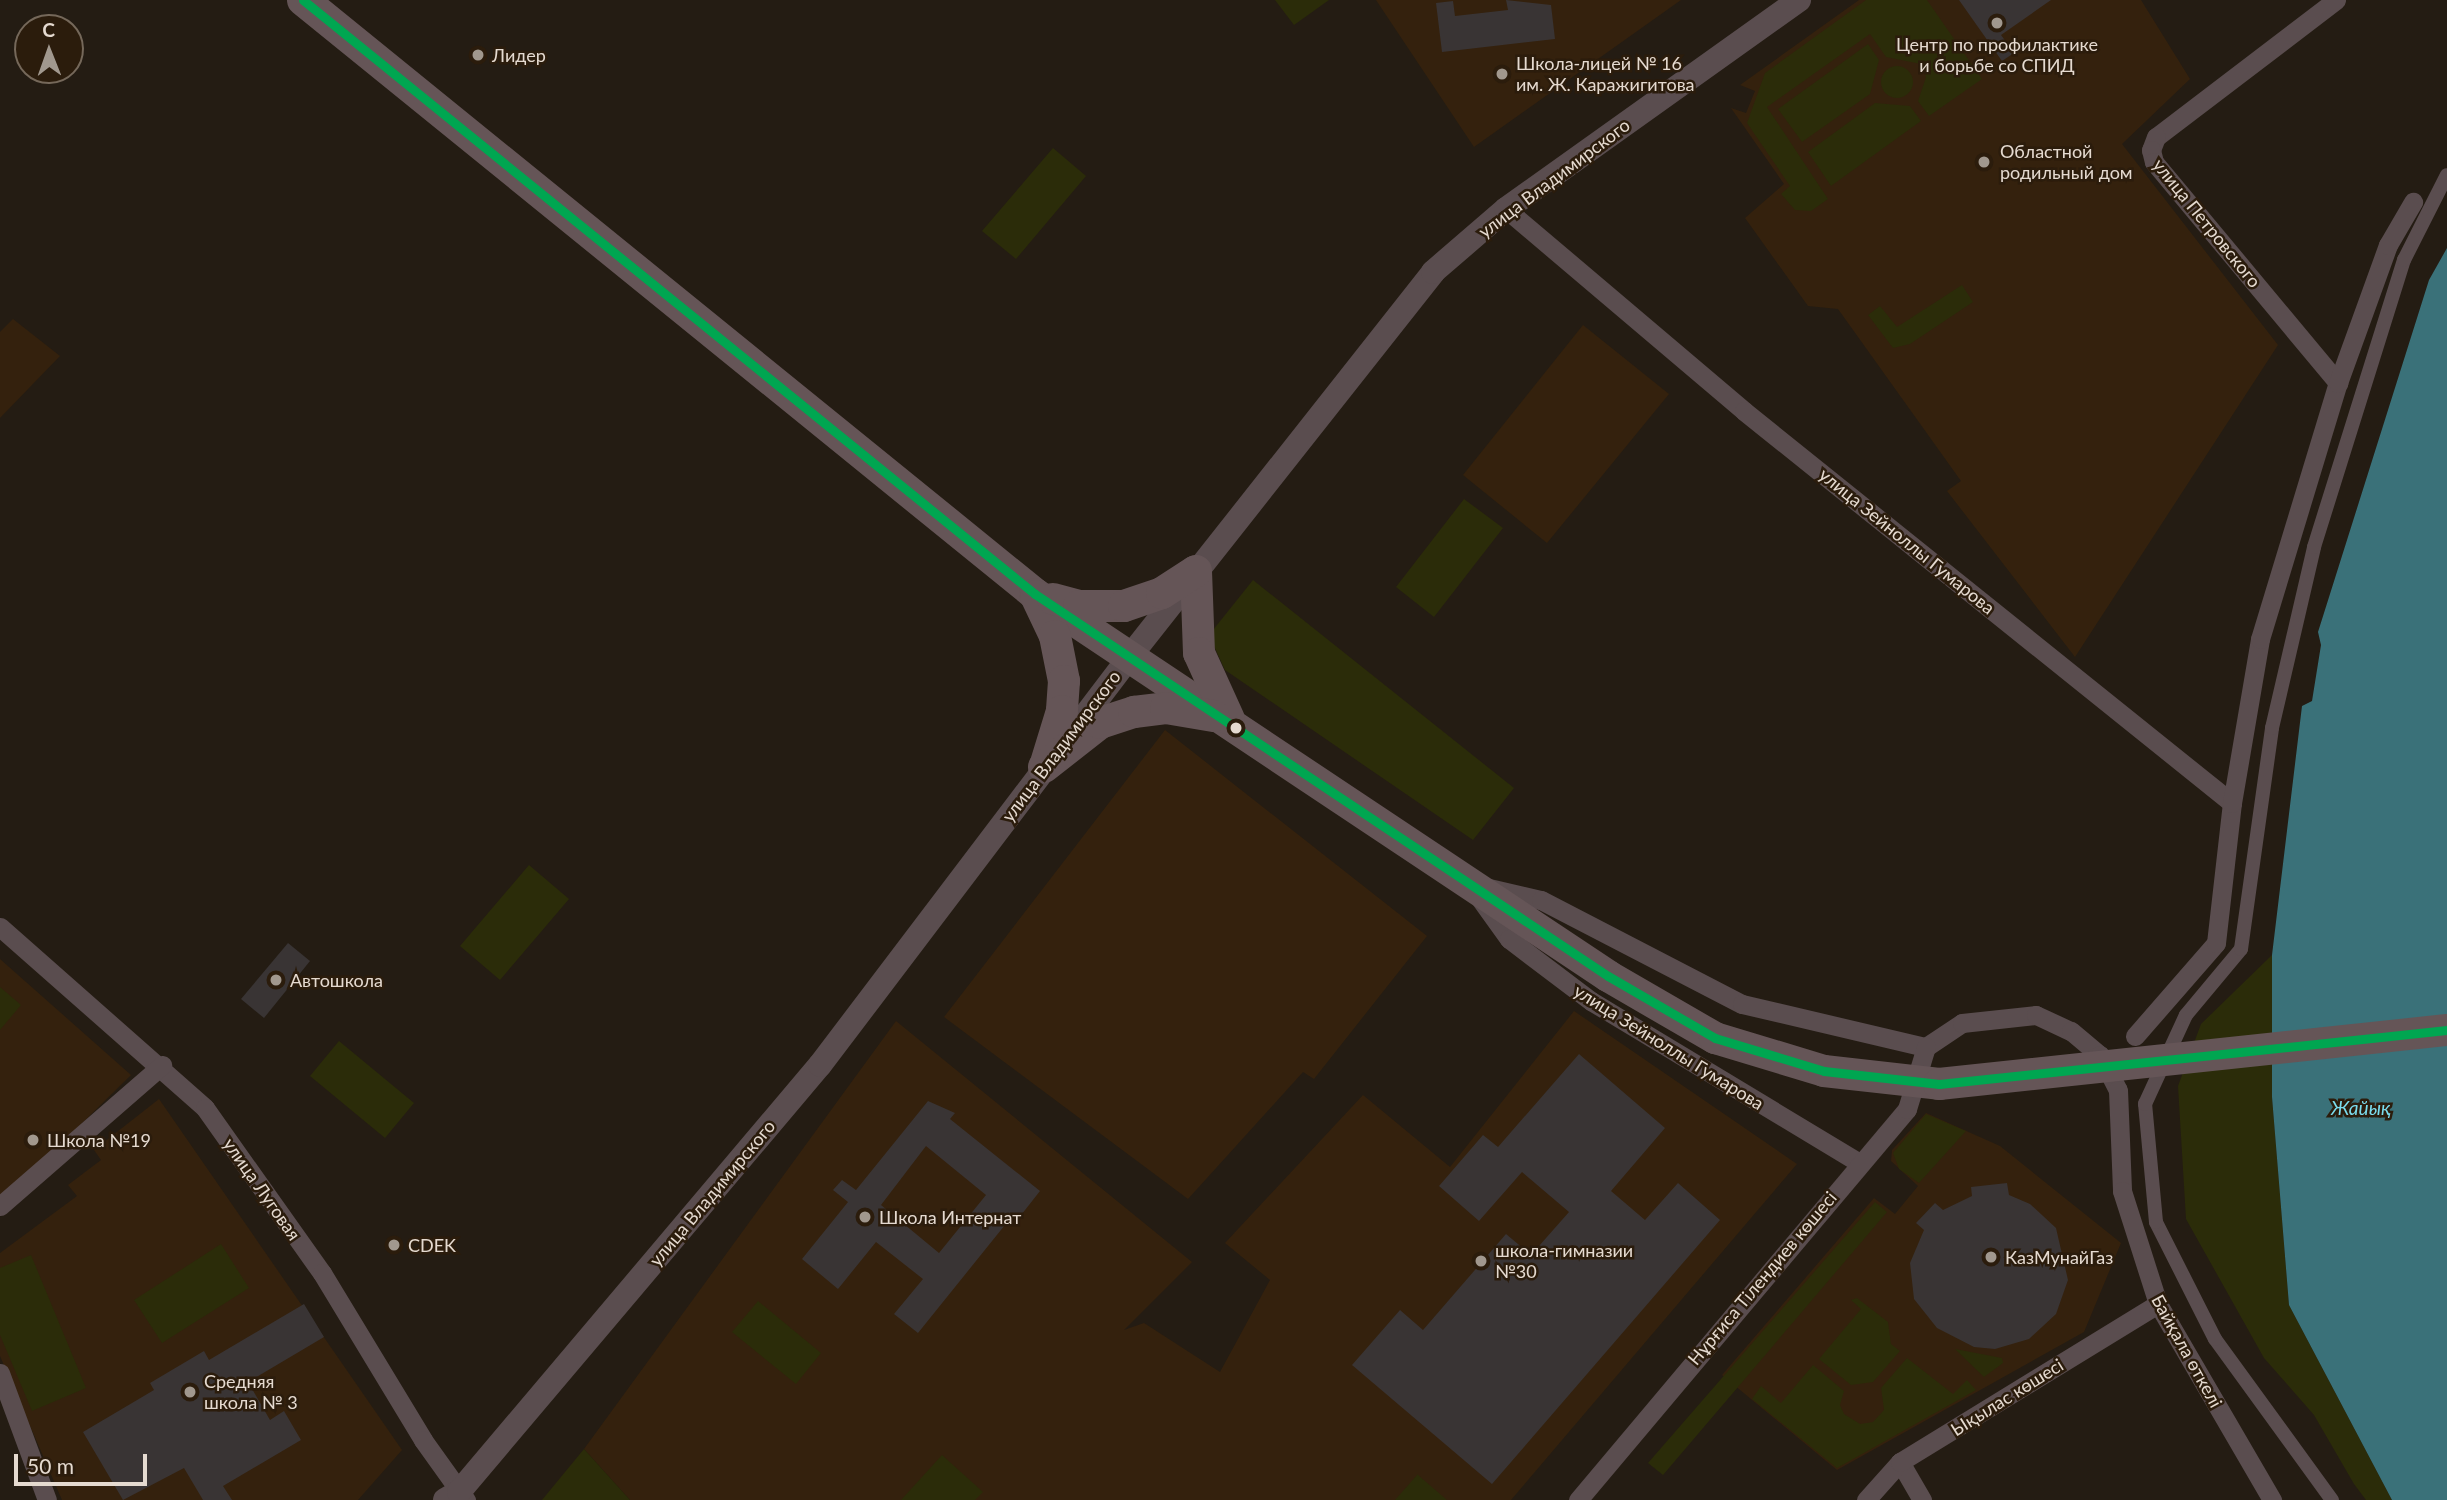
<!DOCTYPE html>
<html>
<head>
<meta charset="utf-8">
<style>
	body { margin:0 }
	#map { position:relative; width:2447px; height:1500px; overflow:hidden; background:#241c13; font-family:Lato,sans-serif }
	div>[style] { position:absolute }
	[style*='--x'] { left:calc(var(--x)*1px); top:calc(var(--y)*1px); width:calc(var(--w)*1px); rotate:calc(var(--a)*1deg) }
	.built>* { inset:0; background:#34210d }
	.green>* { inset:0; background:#2b2c09 }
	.round { border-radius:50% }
	.water>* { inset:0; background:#3a7179 }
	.building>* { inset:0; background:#393434 }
	.pedestrian>* { height:14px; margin:-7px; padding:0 7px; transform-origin:7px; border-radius:7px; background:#5a4d4f }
	.minor>* { height:19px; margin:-9.5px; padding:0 9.5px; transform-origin:9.5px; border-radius:9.5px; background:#5a4d4f }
	.tertiary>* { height:24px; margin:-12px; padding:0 12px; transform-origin:12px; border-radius:12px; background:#5a4d4f }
	.primary>* { height:32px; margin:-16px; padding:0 16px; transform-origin:16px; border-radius:16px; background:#655557 }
	.primary-bridge>* { height:32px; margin:-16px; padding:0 16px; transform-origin:16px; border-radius:16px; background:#655557 }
	.bus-1>* { height:9px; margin:-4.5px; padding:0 4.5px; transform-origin:4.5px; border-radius:4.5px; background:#00a651 }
	.dots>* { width:19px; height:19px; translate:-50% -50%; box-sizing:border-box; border:4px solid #2b1c0c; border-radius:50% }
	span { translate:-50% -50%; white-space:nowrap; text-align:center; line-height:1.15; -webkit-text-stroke:5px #2b1c0c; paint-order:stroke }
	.poi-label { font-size:18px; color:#e5dad0 }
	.left { translate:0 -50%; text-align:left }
	.street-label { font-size:18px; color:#e5dad0 }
	.water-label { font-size:19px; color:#7bddee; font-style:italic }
	.north { position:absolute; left:14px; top:14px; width:70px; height:70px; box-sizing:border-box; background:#2b1c0c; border:2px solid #75685a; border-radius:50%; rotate:359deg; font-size:19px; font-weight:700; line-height:28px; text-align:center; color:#e5dad0 }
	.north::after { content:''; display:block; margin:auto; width:24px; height:32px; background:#a1988e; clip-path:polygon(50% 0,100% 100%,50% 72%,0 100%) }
	.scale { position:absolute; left:14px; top:1454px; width:133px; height:32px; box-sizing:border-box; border:4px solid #e5dad0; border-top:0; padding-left:9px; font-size:21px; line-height:24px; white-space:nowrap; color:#e5dad0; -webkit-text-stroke:5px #2b1c0c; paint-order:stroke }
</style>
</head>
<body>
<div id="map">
	<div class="built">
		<i style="clip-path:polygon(1376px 0,1681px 0,1474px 147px)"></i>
		<i style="clip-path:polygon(1859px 0,2141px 0,2190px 79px,2122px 144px,2278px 345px,2075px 657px,1947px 491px,1961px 481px,1838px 309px,1808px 306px,1745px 218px,1784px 184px,1731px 108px,1746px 113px,1755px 91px,1740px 85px)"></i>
		<i style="clip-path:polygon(13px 319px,60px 356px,0 418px,0 332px)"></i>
		<i style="clip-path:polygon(1583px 325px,1669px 394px,1547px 543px,1463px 475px)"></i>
		<i style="clip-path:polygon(1165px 730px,1427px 936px,1314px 1079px,1303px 1072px,1188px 1199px,944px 1017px)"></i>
		<i style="clip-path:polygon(0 959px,131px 1075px,0 1204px)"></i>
		<i style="clip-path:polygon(1574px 1011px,1797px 1164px,1511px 1500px,630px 1500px,584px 1449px,896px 1021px,1192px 1262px,1124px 1330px,1144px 1323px,1220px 1372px,1270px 1280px,1225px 1243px,1363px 1095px,1450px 1167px)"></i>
		<i style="clip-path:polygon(159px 1099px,402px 1450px,358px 1500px,62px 1500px,0 1356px,0 1253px,77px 1196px,68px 1185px,101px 1160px,94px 1150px)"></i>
		<i style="clip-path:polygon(1926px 1113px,2000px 1146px,2121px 1243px,2084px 1332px,1837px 1470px,1722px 1375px,1874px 1198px,1895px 1214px,1918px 1186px,1891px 1161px,1892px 1150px)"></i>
	</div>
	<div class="green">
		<i style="clip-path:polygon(1275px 0,1329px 0,1294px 25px)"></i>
		<i style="clip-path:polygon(1866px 0,1927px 0,1982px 79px,1929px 116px,1918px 101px,1926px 77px,1921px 64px,1886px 57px,1870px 34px,1767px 107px,1828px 199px,1811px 211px,1795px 210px,1781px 194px,1790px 186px,1747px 123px,1765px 73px)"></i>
		<i style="clip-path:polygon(1868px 44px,1879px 60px,1870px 94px,1802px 142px,1778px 109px)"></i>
		<i class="round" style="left:1881px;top:66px;width:32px;height:32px"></i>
		<i style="clip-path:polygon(1875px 103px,1910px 106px,1921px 121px,1831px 186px,1808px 152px)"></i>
		<i style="clip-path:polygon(1053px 148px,1086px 176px,1016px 259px,982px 231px)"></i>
		<i style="clip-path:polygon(1962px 285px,1973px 302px,1910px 344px,1893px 348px,1868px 315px,1880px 306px,1897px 327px)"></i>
		<i style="clip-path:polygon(1464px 499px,1503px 528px,1434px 617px,1396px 587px)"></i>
		<i style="clip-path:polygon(1253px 580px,1514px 788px,1473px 840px,1225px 670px,1209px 635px)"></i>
		<i style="clip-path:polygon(529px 865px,569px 899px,500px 980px,460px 946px)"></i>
		<i style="clip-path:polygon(2272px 955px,2272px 1097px,2289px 1305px,2392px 1500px,2366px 1500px,2354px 1484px,2314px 1415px,2264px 1358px,2186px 1219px,2178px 1086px,2201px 1024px)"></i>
		<i style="clip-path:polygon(0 987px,21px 1005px,0 1030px)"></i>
		<i style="clip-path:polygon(339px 1041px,414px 1103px,385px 1138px,310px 1076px)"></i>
		<i style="clip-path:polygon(1926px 1114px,1966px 1131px,1919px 1183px,1899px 1169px,1893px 1153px)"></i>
		<i style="clip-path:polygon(1875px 1202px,1887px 1212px,1663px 1475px,1648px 1463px)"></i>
		<i style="clip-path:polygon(221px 1244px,249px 1288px,162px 1343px,134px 1300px)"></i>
		<i style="clip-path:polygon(31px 1255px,86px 1388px,32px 1411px,0 1335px,0 1268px)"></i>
		<i style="clip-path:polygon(1857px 1298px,1888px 1322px,1891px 1344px,1900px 1351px,1873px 1382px,1851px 1385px,1819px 1359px,1861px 1309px,1851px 1300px)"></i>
		<i style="clip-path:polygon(758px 1301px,821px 1353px,796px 1384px,732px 1332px)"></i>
		<i style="clip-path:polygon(1955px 1349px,2002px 1358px,2003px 1363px,1984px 1377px)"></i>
		<i style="clip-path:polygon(1907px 1358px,1953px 1394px,1967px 1380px,1976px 1390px,1837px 1468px,1752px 1399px,1761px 1386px,1781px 1403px,1813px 1365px,1844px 1391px,1840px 1405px,1844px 1414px,1860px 1424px,1873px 1422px,1884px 1410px,1881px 1388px)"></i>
		<i style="clip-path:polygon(584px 1449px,630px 1500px,542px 1500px)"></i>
		<i style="clip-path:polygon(942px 1455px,983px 1492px,975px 1500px,901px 1500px)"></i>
		<i style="clip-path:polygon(1418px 1474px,1418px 1475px,1447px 1500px,1395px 1500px)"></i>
	</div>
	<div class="water">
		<i style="clip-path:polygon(2447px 248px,2447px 1500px,2392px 1500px,2289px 1305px,2272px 1097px,2272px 955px,2302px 706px,2312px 701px,2321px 645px,2318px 632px,2429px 280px)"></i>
	</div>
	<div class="building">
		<i style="clip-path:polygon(1506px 0,1551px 5px,1555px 39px,1442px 52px,1436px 3px,1453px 1px,1455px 16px,1508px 10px)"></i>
		<i style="clip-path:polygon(1959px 0,2051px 0,2001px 35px,2014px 53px,2002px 61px)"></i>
		<i style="clip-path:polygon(288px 943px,310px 961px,264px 1018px,241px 999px)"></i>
		<i style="clip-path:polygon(1579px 1054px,1665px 1128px,1611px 1191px,1645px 1220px,1678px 1183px,1720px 1220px,1492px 1484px,1352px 1365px,1400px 1310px,1423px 1330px,1506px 1234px,1531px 1255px,1569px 1212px,1522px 1172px,1479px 1221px,1439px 1186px,1483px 1135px,1498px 1147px)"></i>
		<i style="clip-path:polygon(evenodd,928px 1101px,955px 1113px,950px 1119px,1040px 1191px,1018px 1219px,1013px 1215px,918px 1333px,894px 1314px,923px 1279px,876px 1242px,838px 1289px,802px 1259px,848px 1202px,833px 1190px,842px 1180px,856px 1190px,928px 1101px,926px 1146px,986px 1195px,939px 1253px,881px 1205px,926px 1146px)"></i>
		<i style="clip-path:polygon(2007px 1183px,2009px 1195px,2030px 1204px,2056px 1228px,2068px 1280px,2056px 1314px,2029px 1339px,1995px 1349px,1974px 1347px,1937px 1328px,1914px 1299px,1910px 1263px,1924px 1230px,1916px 1223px,1935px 1203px,1943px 1210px,1972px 1196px,1971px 1187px)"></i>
		<i style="clip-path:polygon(304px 1304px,324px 1337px,248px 1382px,270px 1420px,284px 1411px,301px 1440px,223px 1486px,232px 1500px,203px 1500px,184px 1468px,123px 1500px,83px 1432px,154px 1390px,150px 1383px,204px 1351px,209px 1360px)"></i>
	</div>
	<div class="pedestrian">
		<i style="--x:2332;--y:1500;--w:199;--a:-126"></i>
		<i style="--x:2215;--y:1339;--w:131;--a:-116.8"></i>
		<i style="--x:2156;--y:1222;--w:119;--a:-95.3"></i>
		<i style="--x:2145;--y:1104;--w:98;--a:-65.3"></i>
		<i style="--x:2186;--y:1015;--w:86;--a:-50.2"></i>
		<i style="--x:2241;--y:949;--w:223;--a:-82"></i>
		<i style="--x:2272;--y:728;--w:186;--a:-76.9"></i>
		<i style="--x:2314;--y:547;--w:301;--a:-72.6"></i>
		<i style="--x:2404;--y:260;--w:95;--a:-63.2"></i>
	</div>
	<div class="minor">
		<i style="--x:2336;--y:0;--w:226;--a:142.7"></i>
		<i style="--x:2156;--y:137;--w:14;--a:111"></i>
		<i style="--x:2151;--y:150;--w:12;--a:76"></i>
		<i style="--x:2154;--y:162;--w:288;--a:50.2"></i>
		<i style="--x:1506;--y:209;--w:312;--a:40.3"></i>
		<i style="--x:1744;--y:411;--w:626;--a:38.77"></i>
		<i style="--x:1489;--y:888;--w:53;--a:13"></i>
		<i style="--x:1541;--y:900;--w:226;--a:27.4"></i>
		<i style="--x:1742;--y:1004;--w:189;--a:13.2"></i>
		<i style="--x:1481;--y:900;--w:48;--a:54.3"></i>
		<i style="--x:1509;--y:939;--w:103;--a:37.1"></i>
		<i style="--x:1591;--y:1001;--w:312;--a:31.1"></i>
		<i style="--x:0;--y:927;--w:273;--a:41.4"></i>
		<i style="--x:205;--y:1108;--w:202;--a:54.7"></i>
		<i style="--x:322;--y:1273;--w:195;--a:58.8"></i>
		<i style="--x:423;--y:1440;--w:74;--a:54.4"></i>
		<i style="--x:2135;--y:1036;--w:123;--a:-48.9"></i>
		<i style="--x:2216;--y:943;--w:141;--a:-83.5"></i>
		<i style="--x:2232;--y:803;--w:166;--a:-80.3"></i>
		<i style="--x:2260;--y:639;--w:268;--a:-73.1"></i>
		<i style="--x:2338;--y:383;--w:147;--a:-70.1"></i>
		<i style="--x:2388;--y:245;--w:50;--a:-59.8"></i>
		<i style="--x:1926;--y:1047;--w:43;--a:-33.7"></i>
		<i style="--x:1962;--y:1023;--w:74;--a:-6.2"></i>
		<i style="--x:2036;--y:1015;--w:38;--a:25"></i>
		<i style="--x:2071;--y:1031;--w:38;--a:40"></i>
		<i style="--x:2100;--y:1055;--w:39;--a:63"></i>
		<i style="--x:2118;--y:1090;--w:101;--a:87.7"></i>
		<i style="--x:2122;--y:1191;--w:119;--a:72.3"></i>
		<i style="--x:2158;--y:1304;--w:227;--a:59.8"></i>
		<i style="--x:0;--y:1206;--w:215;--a:-41"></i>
		<i style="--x:0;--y:1373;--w:135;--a:69.7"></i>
		<i style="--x:1900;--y:1462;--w:44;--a:59.9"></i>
		<i style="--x:1578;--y:1500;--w:511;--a:-49.92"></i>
		<i style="--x:1907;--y:1109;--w:65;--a:-73"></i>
		<i style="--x:1866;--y:1500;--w:51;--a:-48.2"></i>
		<i style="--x:1900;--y:1462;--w:303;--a:-31.5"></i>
	</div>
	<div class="tertiary">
		<i style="--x:445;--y:1500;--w:16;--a:-30"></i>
		<i style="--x:459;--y:1492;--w:559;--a:-49.79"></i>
		<i style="--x:820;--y:1065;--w:515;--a:-52.82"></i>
		<i style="--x:1131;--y:655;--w:488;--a:-51.7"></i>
		<i style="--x:1433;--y:272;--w:96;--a:-40.8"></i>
		<i style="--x:1506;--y:209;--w:360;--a:-35.5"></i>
	</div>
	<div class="primary">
		<i style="--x:303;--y:0;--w:943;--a:39.06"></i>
		<i style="--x:1035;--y:594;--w:689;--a:33.69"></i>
		<i style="--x:1196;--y:571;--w:82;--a:87.9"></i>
		<i style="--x:1199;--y:653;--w:72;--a:65.6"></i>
		<i style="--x:1036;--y:596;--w:44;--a:64.6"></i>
		<i style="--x:1055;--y:636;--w:46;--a:78.7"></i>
		<i style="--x:1064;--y:681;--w:30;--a:94"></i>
		<i style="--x:1062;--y:711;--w:54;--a:107.1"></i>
		<i style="--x:1053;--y:599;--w:27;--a:15"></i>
		<i style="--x:1079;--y:606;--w:45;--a:0"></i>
		<i style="--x:1124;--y:606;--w:40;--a:-18.9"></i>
		<i style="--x:1162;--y:593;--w:40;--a:-32.9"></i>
		<i style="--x:1044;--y:767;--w:71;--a:-38.2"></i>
		<i style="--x:1100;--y:723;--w:36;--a:-18"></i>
		<i style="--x:1134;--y:712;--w:32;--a:-7"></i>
		<i style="--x:1166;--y:708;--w:48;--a:9.7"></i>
	</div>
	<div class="primary-bridge">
		<i style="--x:1608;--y:976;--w:124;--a:30.1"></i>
		<i style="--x:1715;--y:1038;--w:114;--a:16.8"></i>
		<i style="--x:1824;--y:1071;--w:116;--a:6.4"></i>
		<i style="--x:1939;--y:1084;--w:511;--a:-6.07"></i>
	</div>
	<div class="bus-1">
		<i style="--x:303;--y:0;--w:943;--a:39.06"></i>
		<i style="--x:1035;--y:594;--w:689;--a:33.69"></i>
		<i style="--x:1608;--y:976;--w:124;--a:30.1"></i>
		<i style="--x:1715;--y:1038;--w:114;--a:16.8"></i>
		<i style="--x:1824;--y:1071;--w:116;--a:6.4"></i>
		<i style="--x:1939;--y:1084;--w:511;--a:-6.07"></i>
	</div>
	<div class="dots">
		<i style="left:1997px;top:23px;background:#a1988e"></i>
		<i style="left:478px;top:55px;background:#a1988e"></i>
		<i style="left:1502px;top:74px;background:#a1988e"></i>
		<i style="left:1984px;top:162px;background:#a1988e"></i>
		<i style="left:1236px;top:728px;background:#e5dad0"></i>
		<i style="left:276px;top:980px;background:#a1988e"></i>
		<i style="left:33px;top:1140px;background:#a1988e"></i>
		<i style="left:865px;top:1217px;background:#a1988e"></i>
		<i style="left:394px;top:1245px;background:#a1988e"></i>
		<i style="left:1991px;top:1257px;background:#a1988e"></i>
		<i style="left:1481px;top:1261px;background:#a1988e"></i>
		<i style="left:190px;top:1392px;background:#a1988e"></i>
	</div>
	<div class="poi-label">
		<span style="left:1997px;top:55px">Центр по профилактике<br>и борьбе со СПИД</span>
		<span class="left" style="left:492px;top:55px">Лидер</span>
		<span class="left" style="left:1516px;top:74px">Школа-лицей № 16<br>им. Ж. Каражигитова</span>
		<span class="left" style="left:2000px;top:162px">Областной<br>родильный дом</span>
		<span class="left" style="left:290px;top:980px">Автошкола</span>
		<span class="left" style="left:47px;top:1140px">Школа №19</span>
		<span class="left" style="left:879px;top:1217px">Школа Интернат</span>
		<span class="left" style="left:408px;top:1245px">CDEK</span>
		<span class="left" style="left:1495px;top:1261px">школа-гимназии<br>№30</span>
		<span class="left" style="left:2005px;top:1257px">КазМунайГаз</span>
		<span class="left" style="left:204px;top:1392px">Средняя<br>школа № 3</span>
	</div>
	<div class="street-label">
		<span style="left:1554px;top:178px;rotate:-37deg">улица Владимирского</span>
		<span style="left:2207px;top:223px;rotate:51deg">улица Петровского</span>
		<span style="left:1907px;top:541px;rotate:39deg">улица Зейноллы Гумарова</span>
		<span style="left:1061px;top:746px;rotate:-53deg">улица Владимирского</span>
		<span style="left:1669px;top:1047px;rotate:32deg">улица Зейноллы Гумарова</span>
		<span style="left:262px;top:1189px;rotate:55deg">улица Луговая</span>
		<span style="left:712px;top:1193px;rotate:-50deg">улица Владимирского</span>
		<span style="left:1762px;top:1278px;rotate:-50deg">Нұрғиса Тілендиев көшесі</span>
		<span style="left:2187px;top:1351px;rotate:61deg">Байқала өткелі</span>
		<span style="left:2007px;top:1397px;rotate:-32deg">Ықылас көшесі</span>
	</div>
	<div class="water-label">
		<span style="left:2361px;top:1108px">Жайық</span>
	</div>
	<div class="north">С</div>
	<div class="scale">50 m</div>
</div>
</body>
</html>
